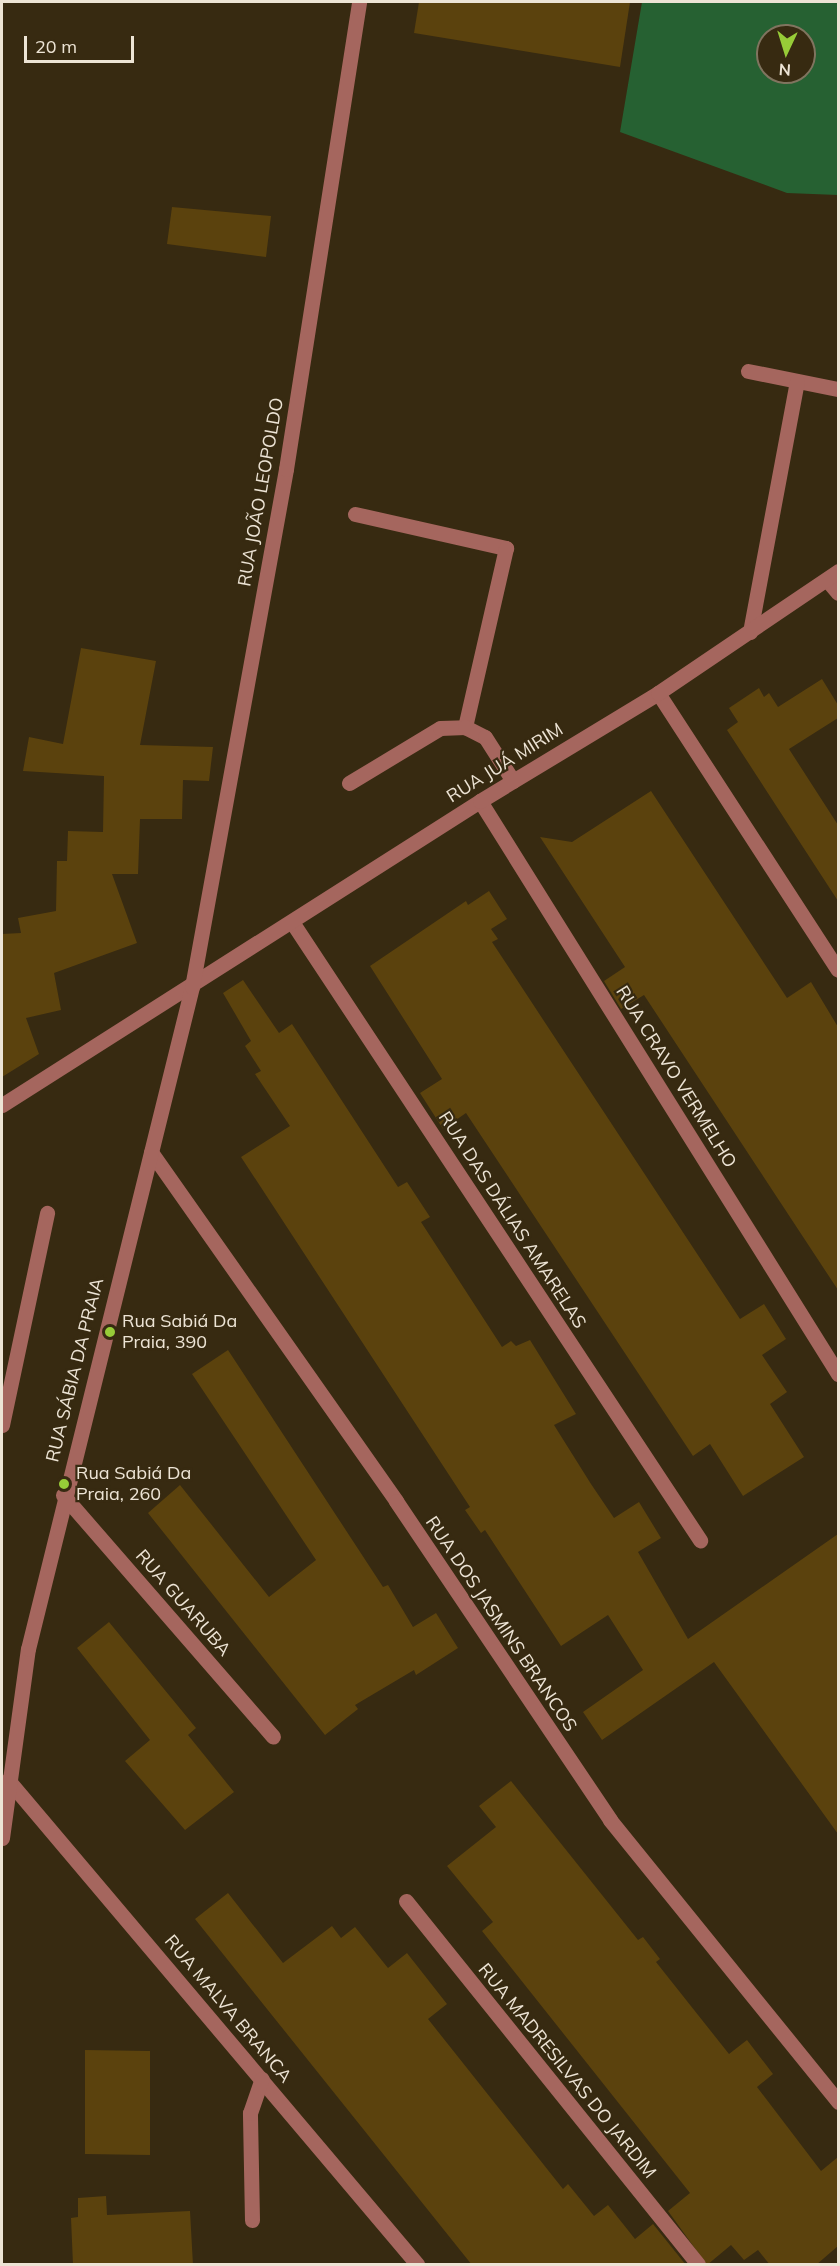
<!DOCTYPE html>
<html>
<head>
<meta charset="utf-8">
<style>
	body { margin:0 }
	#map { position:relative; width:840px; height:2266px; overflow:hidden; background:#372a11; font-family:Mulish,sans-serif }
	div>[style] { position:absolute }
	[style*='--x'] { left:calc(var(--x)*1px); top:calc(var(--y)*1px); width:calc(var(--w)*1px); rotate:calc(var(--a)*1deg) }
	.green>* { inset:0; background:#266132 }
	.building>* { inset:0; background:#5b420d }
	.minor>* { height:15px; margin:-7.5px; padding:0 7.5px; transform-origin:7.5px; border-radius:7.5px; background:#a5665e }
	.dots>* { width:16px; height:16px; translate:-50% -50%; box-sizing:border-box; border:3px solid #372a11; border-radius:50% }
	span { translate:-50% -50%; white-space:nowrap; text-align:center; line-height:1.15; -webkit-text-stroke:4.5px #372a11; paint-order:stroke }
	.street-label { font-size:18px; color:#ede4d5 }
	.poi-label { font-size:18px; color:#ede4d5 }
	.left { translate:0 -50%; text-align:left }
	.frame { position:absolute; inset:0; border:3px solid #ede4d5; pointer-events:none }
	.north { position:absolute; left:756px; top:24px; width:60px; height:60px; box-sizing:border-box; background:#372a11; border:2px solid #80745f; border-radius:50%; rotate:184deg; font-size:16px; font-weight:700; line-height:24px; text-align:center; color:#ede4d5 }
	.north::after { content:''; display:block; margin:auto; width:21px; height:27px; background:#97cc38; clip-path:polygon(50% 0,100% 100%,50% 72%,0 100%) }
	.scale { position:absolute; left:24px; top:36px; width:110px; height:27px; box-sizing:border-box; border:3px solid #ede4d5; border-top:0; padding-left:8px; font-size:18px; line-height:21px; white-space:nowrap; color:#ede4d5; -webkit-text-stroke:4px #372a11; paint-order:stroke }
</style>
</head>
<body>
<div id="map">
	<div class="green">
		<i style="clip-path:polygon(evenodd,642px 2px,838px 2px,838px 195px,787px 193px,620px 132px,642px 2px,768px 36px,804px 36px,804px 72px,768px 72px,768px 36px)"></i>
	</div>
	<div class="building">
		<i style="clip-path:polygon(419px 2px,630px 2px,620px 67px,414px 33px)"></i>
		<i style="clip-path:polygon(172px 207px,271px 216px,266px 257px,167px 244px)"></i>
		<i style="clip-path:polygon(81px 648px,156px 661px,140px 745px,213px 747px,209px 781px,183px 780px,182px 819px,140px 819px,138px 874px,112px 874px,137px 943px,54px 973px,61px 1010px,26px 1018px,39px 1054px,2px 1077px,2px 934px,21px 933px,18px 918px,56px 911px,57px 861px,67px 861px,68px 831px,103px 832px,104px 776px,23px 771px,29px 737px,63px 744px)"></i>
		<i style="clip-path:polygon(822px 679px,838px 705px,838px 718px,789px 749px,838px 825px,838px 901px,727px 730px,738px 722px,729px 708px,759px 688px,764px 697px,769px 693px,778px 707px)"></i>
		<i style="clip-path:polygon(651px 791px,787px 998px,811px 982px,838px 1027px,838px 1290px,644px 995px,621px 1009px,604px 981px,625px 967px,540px 837px,572px 842px)"></i>
		<i style="clip-path:polygon(489px 891px,507px 919px,491px 929px,498px 939px,492px 942px,740px 1319px,764px 1304px,786px 1339px,762px 1355px,787px 1392px,770px 1404px,804px 1457px,743px 1496px,710px 1444px,693px 1456px,466px 1113px,443px 1129px,420px 1093px,442px 1079px,370px 966px,466px 901px,468px 905px)"></i>
		<i style="clip-path:polygon(243px 980px,279px 1033px,292px 1024px,398px 1187px,407px 1182px,430px 1217px,421px 1222px,502px 1347px,511px 1341px,516px 1346px,530px 1340px,576px 1414px,554px 1425px,591px 1484px,614px 1518px,639px 1502px,661px 1538px,638px 1552px,688px 1639px,838px 1534px,838px 1834px,714px 1662px,602px 1740px,583px 1712px,643px 1670px,608px 1615px,561px 1646px,485px 1530px,481px 1533px,465px 1510px,470px 1507px,241px 1157px,290px 1126px,255px 1074px,261px 1071px,245px 1046px,251px 1041px,223px 993px)"></i>
		<i style="clip-path:polygon(228px 1350px,383px 1587px,388px 1585px,413px 1627px,436px 1613px,458px 1648px,416px 1675px,414px 1670px,355px 1705px,358px 1709px,325px 1735px,148px 1513px,180px 1485px,269px 1597px,316px 1560px,192px 1374px)"></i>
		<i style="clip-path:polygon(109px 1622px,196px 1728px,188px 1735px,234px 1792px,185px 1830px,125px 1761px,150px 1740px,77px 1648px)"></i>
		<i style="clip-path:polygon(511px 1781px,638px 1940px,643px 1937px,660px 1959px,656px 1962px,729px 2054px,747px 2040px,773px 2074px,757px 2087px,821px 2171px,838px 2157px,838px 2246px,816px 2265px,770px 2265px,758px 2250px,744px 2260px,731px 2245px,707px 2265px,668px 2211px,690px 2193px,482px 1931px,493px 1922px,447px 1866px,496px 1827px,479px 1806px)"></i>
		<i style="clip-path:polygon(228px 1893px,283px 1963px,332px 1926px,341px 1938px,355px 1927px,388px 1968px,407px 1953px,447px 2004px,428px 2019px,563px 2189px,568px 2184px,594px 2216px,608px 2205px,635px 2239px,653px 2224px,686px 2265px,472px 2265px,195px 1919px)"></i>
		<i style="clip-path:polygon(85px 2050px,150px 2051px,150px 2155px,85px 2154px)"></i>
		<i style="clip-path:polygon(106px 2196px,107px 2215px,190px 2211px,193px 2265px,73px 2265px,71px 2218px,78px 2217px,78px 2198px)"></i>
	</div>
	<div class="minor">
		<i style="--x:748;--y:371;--w:92;--a:11.3"></i>
		<i style="--x:355;--y:514;--w:155;--a:12.7"></i>
		<i style="--x:506;--y:548;--w:184;--a:102.9"></i>
		<i style="--x:827;--y:580;--w:17;--a:50"></i>
		<i style="--x:750;--y:632;--w:255;--a:-79.4"></i>
		<i style="--x:658;--y:693;--w:330;--a:57"></i>
		<i style="--x:349;--y:783;--w:106;--a:-31.1"></i>
		<i style="--x:440;--y:728;--w:25;--a:-2"></i>
		<i style="--x:465;--y:727;--w:22;--a:27"></i>
		<i style="--x:485;--y:737;--w:52;--a:57.5"></i>
		<i style="--x:480;--y:801;--w:676;--a:58"></i>
		<i style="--x:292;--y:922;--w:741;--a:56.57"></i>
		<i style="--x:2;--y:1105;--w:566;--a:-32.46"></i>
		<i style="--x:480;--y:801;--w:208;--a:-31.2"></i>
		<i style="--x:658;--y:693;--w:217;--a:-34.1"></i>
		<i style="--x:151;--y:1152;--w:426;--a:54.9"></i>
		<i style="--x:396;--y:1501;--w:384;--a:56.1"></i>
		<i style="--x:610;--y:1820;--w:363;--a:51"></i>
		<i style="--x:2;--y:1425;--w:217;--a:-78"></i>
		<i style="--x:63;--y:1495;--w:320;--a:49"></i>
		<i style="--x:8;--y:1780;--w:634;--a:49.8"></i>
		<i style="--x:2;--y:1838;--w:191;--a:-82.2"></i>
		<i style="--x:28;--y:1649;--w:682;--a:-76.09"></i>
		<i style="--x:192;--y:987;--w:526;--a:-79.71"></i>
		<i style="--x:286;--y:469;--w:473;--a:-81.1"></i>
		<i style="--x:406;--y:1901;--w:466;--a:51.2"></i>
		<i style="--x:252;--y:2220;--w:107;--a:-91.1"></i>
		<i style="--x:250;--y:2113;--w:36;--a:-71"></i>
	</div>
	<div class="dots">
		<i style="left:110px;top:1332px;background:#97cc38"></i>
		<i style="left:64px;top:1484px;background:#97cc38"></i>
	</div>
	<div class="street-label">
		<span style="left:261px;top:492px;rotate:-80deg">RUA JOÃO LEOPOLDO</span>
		<span style="left:505px;top:763px;rotate:-32deg">RUA JUÁ MIRIM</span>
		<span style="left:676px;top:1077px;rotate:58deg">RUA CRAVO VERMELHO</span>
		<span style="left:512px;top:1220px;rotate:57deg">RUA DAS DÁLIAS AMARELAS</span>
		<span style="left:75px;top:1370px;rotate:-76deg">RUA SÁBIA DA PRAIA</span>
		<span style="left:183px;top:1603px;rotate:49deg">RUA GUARUBA</span>
		<span style="left:501px;top:1624px;rotate:56deg">RUA DOS JASMINS BRANCOS</span>
		<span style="left:228px;top:2009px;rotate:50deg">RUA MALVA BRANCA</span>
		<span style="left:567px;top:2071px;rotate:51deg">RUA MADRESILVAS DO JARDIM</span>
	</div>
	<div class="poi-label">
		<span class="left" style="left:122px;top:1332px">Rua Sabiá Da<br>Praia, 390</span>
		<span class="left" style="left:76px;top:1484px">Rua Sabiá Da<br>Praia, 260</span>
	</div>
	<div class="frame"></div>
	<div class="north">N</div>
	<div class="scale">20 m</div>
</div>
</body>
</html>
